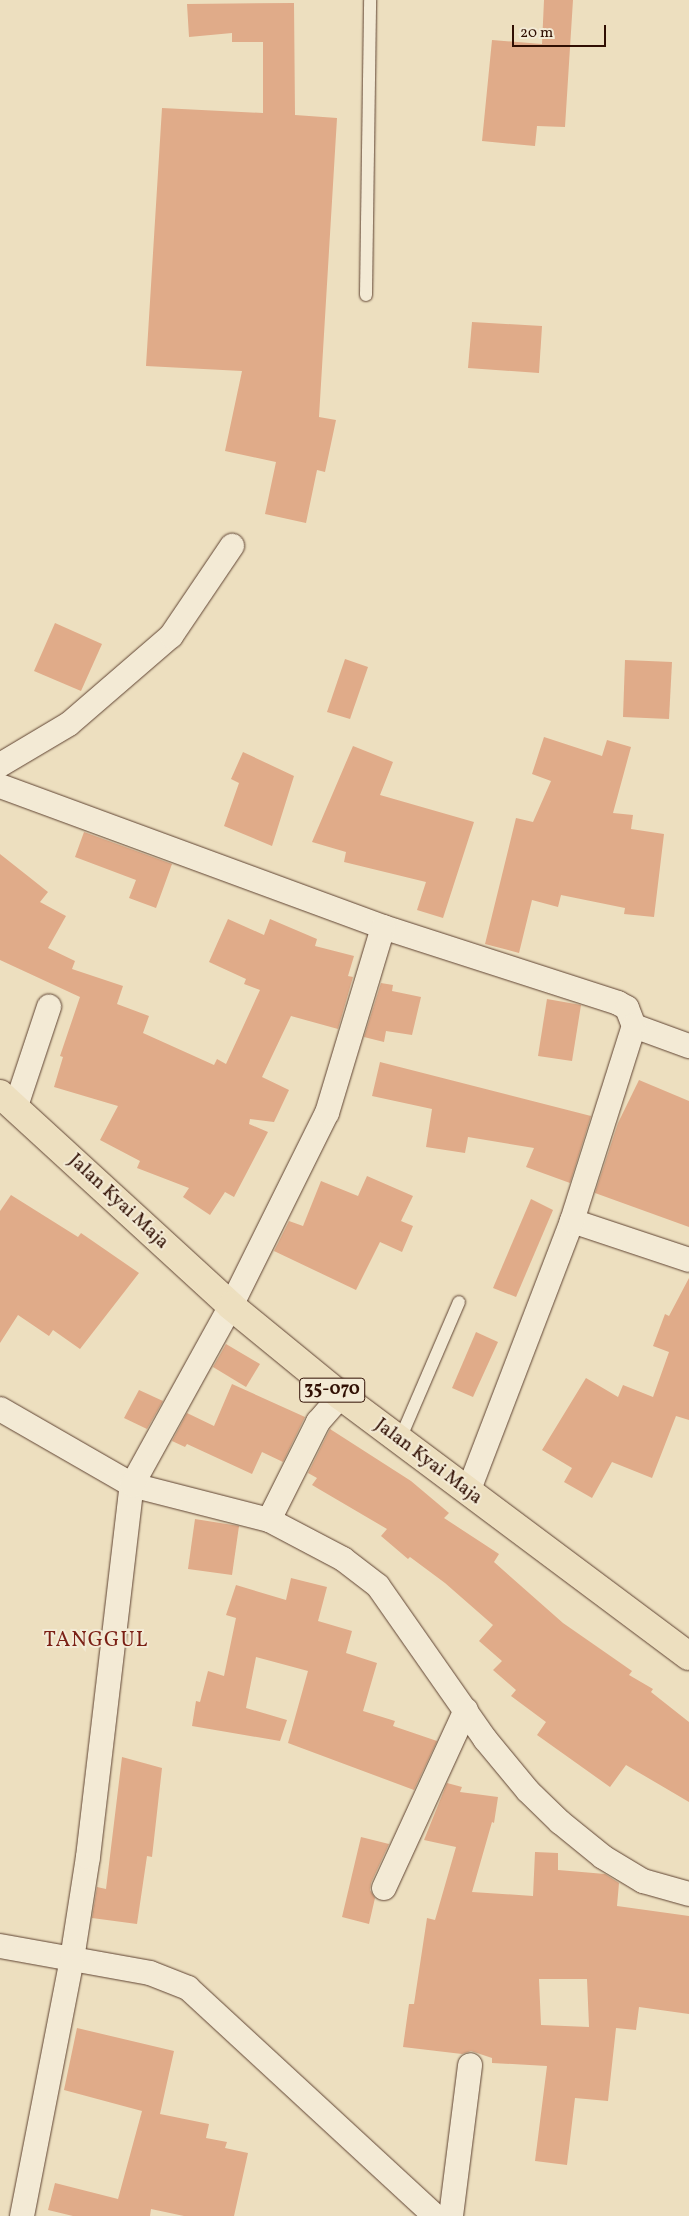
<!DOCTYPE html>
<html>
<head>
<meta charset="utf-8">
<style>
	body { margin:0 }
	#map { position:relative; width:689px; height:2216px; overflow:hidden; background:#eddfbf; font-family:Vollkorn,serif }
	div>[style] { position:absolute }
	[style*='--x'] { left:calc(var(--x)*1px); top:calc(var(--y)*1px); width:calc(var(--w)*1px); rotate:calc(var(--a)*1deg) }
	.building>* { inset:0; background:#e0ab89 }
	.roads { filter:drop-shadow(0 0 1px #5f4332) drop-shadow(0 0 1px #5f4332) }
	.service>* { height:12px; margin:-6px; padding:0 6px; transform-origin:6px; border-radius:6px; background:#f3ead5 }
	.minor>* { height:24px; margin:-12px; padding:0 12px; transform-origin:12px; border-radius:12px; background:#f3ead5 }
	.primary>* { height:28px; margin:-14px; padding:0 14px; transform-origin:14px; border-radius:14px; background:#eddfbf }
	span { translate:-50% -50%; white-space:nowrap; text-align:center; line-height:1.15; -webkit-text-stroke:4px #f3ead5; paint-order:stroke }
	.shield-label span { padding:1px 4px; background:#f3ead5; border:1px solid; border-radius:4px; -webkit-text-stroke-width:0 }
	.shield-label { font-size:18px; color:#300f03; font-weight:700 }
	.street-label { font-size:19px; color:#300f03 }
	.quarter-label { font-size:21px; color:#7a1f14; letter-spacing:1px }
	.scale { position:absolute; left:512px; top:25px; width:94px; height:22px; box-sizing:border-box; border:2px solid #300f03; border-top:0; padding-left:6px; font-size:15px; line-height:18px; white-space:nowrap; color:#300f03; -webkit-text-stroke:4px #f3ead5; paint-order:stroke }
</style>
</head>
<body>
<div id="map">
	<div class="building">
		<i style="clip-path:polygon(544px 0,573px 0,565px 127px,537px 126px,535px 146px,482px 141px,492px 40px,542px 44px)"></i>
		<i style="clip-path:polygon(294px 3px,295px 115px,337px 118px,319px 417px,336px 420px,325px 472px,317px 470px,306px 523px,265px 514px,276px 462px,225px 451px,242px 371px,146px 366px,162px 108px,263px 113px,263px 42px,232px 42px,232px 33px,189px 37px,187px 4px)"></i>
		<i style="clip-path:polygon(472px 322px,542px 326px,539px 373px,468px 368px)"></i>
		<i style="clip-path:polygon(55px 623px,102px 644px,81px 691px,34px 671px)"></i>
		<i style="clip-path:polygon(345px 659px,368px 667px,350px 719px,327px 712px)"></i>
		<i style="clip-path:polygon(625px 660px,672px 662px,669px 719px,623px 717px)"></i>
		<i style="clip-path:polygon(544px 737px,602px 756px,607px 740px,631px 747px,613px 813px,633px 815px,631px 829px,664px 834px,654px 917px,624px 914px,625px 908px,561px 895px,558px 907px,532px 900px,519px 953px,485px 944px,516px 818px,533px 822px,551px 781px,532px 774px)"></i>
		<i style="clip-path:polygon(353px 746px,393px 762px,380px 795px,474px 822px,443px 918px,417px 910px,426px 882px,344px 862px,346px 852px,312px 842px)"></i>
		<i style="clip-path:polygon(243px 752px,294px 776px,272px 846px,224px 826px,239px 783px,231px 779px)"></i>
		<i style="clip-path:polygon(84px 832px,172px 864px,156px 908px,129px 898px,136px 880px,75px 857px)"></i>
		<i style="clip-path:polygon(0 854px,48px 892px,40px 902px,66px 916px,48px 948px,75px 961px,72px 969px,123px 986px,117px 1004px,149px 1016px,143px 1033px,214px 1065px,217px 1059px,226px 1064px,260px 990px,244px 984px,246px 979px,209px 962px,228px 919px,264px 935px,270px 919px,317px 939px,315px 946px,354px 956px,348px 976px,353px 977px,338px 1029px,291px 1016px,262px 1077px,289px 1090px,274px 1122px,250px 1119px,249px 1124px,268px 1132px,234px 1197px,225px 1192px,210px 1215px,183px 1197px,189px 1188px,137px 1168px,140px 1161px,100px 1140px,118px 1106px,54px 1087px,63px 1057px,60px 1056px,80px 997px,0 960px)"></i>
		<i style="clip-path:polygon(381px 983px,393px 985px,392px 991px,421px 997px,412px 1035px,386px 1031px,384px 1042px,364px 1037px)"></i>
		<i style="clip-path:polygon(547px 999px,581px 1005px,572px 1061px,538px 1056px)"></i>
		<i style="clip-path:polygon(380px 1062px,591px 1116px,570px 1183px,526px 1167px,534px 1148px,468px 1137px,465px 1153px,426px 1147px,432px 1109px,372px 1096px)"></i>
		<i style="clip-path:polygon(639px 1080px,689px 1101px,689px 1227px,595px 1193px,618px 1123px)"></i>
		<i style="clip-path:polygon(367px 1176px,413px 1196px,401px 1221px,413px 1226px,402px 1252px,380px 1242px,356px 1290px,274px 1251px,289px 1221px,303px 1226px,321px 1181px,358px 1196px)"></i>
		<i style="clip-path:polygon(11px 1195px,78px 1237px,81px 1233px,139px 1273px,80px 1349px,53px 1330px,49px 1336px,18px 1315px,0 1343px,0 1211px)"></i>
		<i style="clip-path:polygon(531px 1199px,553px 1210px,516px 1297px,493px 1288px)"></i>
		<i style="clip-path:polygon(689px 1278px,689px 1420px,676px 1416px,652px 1478px,612px 1462px,592px 1498px,564px 1482px,572px 1468px,542px 1450px,586px 1378px,618px 1397px,623px 1385px,653px 1397px,669px 1352px,653px 1346px,665px 1314px,669px 1316px)"></i>
		<i style="clip-path:polygon(476px 1332px,498px 1342px,473px 1397px,452px 1388px)"></i>
		<i style="clip-path:polygon(226px 1344px,260px 1364px,246px 1387px,213px 1367px)"></i>
		<i style="clip-path:polygon(232px 1384px,305px 1417px,283px 1462px,262px 1452px,252px 1474px,187px 1444px,185px 1447px,172px 1441px,187px 1413px,214px 1426px)"></i>
		<i style="clip-path:polygon(139px 1390px,163px 1401px,147px 1429px,124px 1418px)"></i>
		<i style="clip-path:polygon(330px 1429px,411px 1481px,449px 1513px,444px 1518px,499px 1554px,494px 1562px,563px 1623px,632px 1671px,629px 1675px,653px 1689px,651px 1692px,689px 1722px,689px 1802px,626px 1765px,610px 1787px,537px 1735px,546px 1722px,511px 1696px,516px 1690px,493px 1670px,502px 1661px,479px 1641px,493px 1625px,445px 1583px,410px 1557px,408px 1559px,381px 1536px,387px 1529px,312px 1485px,317px 1478px,308px 1473px)"></i>
		<i style="clip-path:polygon(195px 1519px,239px 1526px,232px 1575px,188px 1569px)"></i>
		<i style="clip-path:polygon(291px 1578px,327px 1587px,318px 1621px,352px 1631px,346px 1653px,377px 1663px,363px 1711px,395px 1721px,393px 1726px,437px 1741px,414px 1790px,288px 1743px,308px 1671px,256px 1657px,246px 1708px,287px 1720px,280px 1741px,192px 1726px,196px 1701px,200px 1702px,208px 1671px,224px 1676px,236px 1618px,226px 1615px,236px 1585px,286px 1600px)"></i>
		<i style="clip-path:polygon(122px 1757px,162px 1768px,152px 1857px,147px 1856px,137px 1924px,92px 1918px,97px 1887px,106px 1889px)"></i>
		<i style="clip-path:polygon(evenodd,447px 1783px,462px 1787px,460px 1792px,498px 1797px,494px 1823px,492px 1822px,472px 1892px,533px 1896px,535px 1852px,558px 1853px,558px 1870px,605px 1874px,619px 1883px,617px 1906px,689px 1916px,689px 2014px,639px 2007px,636px 2030px,616px 2028px,608px 2101px,575px 2098px,567px 2165px,535px 2161px,547px 2066px,492px 2063px,492px 2058px,471px 2051px,462px 2054px,403px 2047px,409px 2004px,414px 2004px,427px 1918px,435px 1920px,456px 1847px,424px 1840px,447px 1783px,539px 1979px,587px 1979px,589px 2027px,541px 2025px,539px 1979px)"></i>
		<i style="clip-path:polygon(361px 1837px,389px 1844px,371px 1883px,370px 1890px,375px 1898px,369px 1924px,342px 1917px)"></i>
		<i style="clip-path:polygon(77px 2028px,174px 2051px,160px 2114px,209px 2124px,206px 2138px,227px 2142px,225px 2148px,248px 2153px,234px 2216px,184px 2216px,151px 2209px,150px 2216px,73px 2216px,48px 2210px,55px 2183px,118px 2199px,142px 2111px,64px 2090px)"></i>
	</div>
	<div class="roads">
		<div class="service">
			<i style="--x:366;--y:295;--w:295;--a:-89.2"></i>
			<i style="--x:400;--y:1439;--w:149;--a:-66.7"></i>
		</div>
		<div class="minor">
			<i style="--x:0;--y:765;--w:80;--a:-30.7"></i>
			<i style="--x:69;--y:724;--w:135;--a:-40.8"></i>
			<i style="--x:171;--y:636;--w:109;--a:-55.9"></i>
			<i style="--x:0;--y:786;--w:408;--a:20.2"></i>
			<i style="--x:383;--y:927;--w:247;--a:17.9"></i>
			<i style="--x:618;--y:1003;--w:10;--a:29"></i>
			<i style="--x:627;--y:1008;--w:19;--a:69"></i>
			<i style="--x:634;--y:1026;--w:59;--a:20"></i>
			<i style="--x:15;--y:1109;--w:108;--a:-71.6"></i>
			<i style="--x:572;--y:1221;--w:123;--a:18.4"></i>
			<i style="--x:0;--y:1409;--w:152;--a:29.9"></i>
			<i style="--x:132;--y:1485;--w:141;--a:14.3"></i>
			<i style="--x:269;--y:1520;--w:84;--a:27.8"></i>
			<i style="--x:343;--y:1559;--w:44;--a:37.6"></i>
			<i style="--x:378;--y:1586;--w:187;--a:55"></i>
			<i style="--x:485;--y:1739;--w:67;--a:50.4"></i>
			<i style="--x:528;--y:1791;--w:45;--a:44.1"></i>
			<i style="--x:560;--y:1822;--w:55;--a:39.1"></i>
			<i style="--x:603;--y:1857;--w:47;--a:31"></i>
			<i style="--x:643;--y:1881;--w:48;--a:15.8"></i>
			<i style="--x:468;--y:1492;--w:290;--a:-69"></i>
			<i style="--x:572;--y:1221;--w:205;--a:-72.4"></i>
			<i style="--x:269;--y:1520;--w:110;--a:-63.4"></i>
			<i style="--x:318;--y:1422;--w:35;--a:-49"></i>
			<i style="--x:384;--y:1888;--w:196;--a:-65.3"></i>
			<i style="--x:0;--y:1946;--w:152;--a:10.2"></i>
			<i style="--x:150;--y:1973;--w:41;--a:21.5"></i>
			<i style="--x:188;--y:1988;--w:336;--a:42.7"></i>
			<i style="--x:22;--y:2216;--w:262;--a:-79"></i>
			<i style="--x:72;--y:1959;--w:103;--a:-81.1"></i>
			<i style="--x:88;--y:1857;--w:375;--a:-83.3"></i>
			<i style="--x:132;--y:1485;--w:205;--a:-61.1"></i>
			<i style="--x:231;--y:1306;--w:216;--a:-63.6"></i>
			<i style="--x:327;--y:1113;--w:194;--a:-73.2"></i>
			<i style="--x:451;--y:2216;--w:152;--a:-82.8"></i>
		</div>
		<div class="primary">
			<i style="--x:0;--y:1094;--w:314;--a:42.5"></i>
			<i style="--x:231;--y:1306;--w:142;--a:39.3"></i>
			<i style="--x:341;--y:1396;--w:434;--a:36.8"></i>
		</div>
	</div>
	<div class="shield-label">
		<span style="left:332px;top:1390px">35-070</span>
	</div>
	<div class="street-label">
		<span style="left:118px;top:1202px;rotate:43deg">Jalan Kyai Maja</span>
		<span style="left:428px;top:1462px;rotate:37deg">Jalan Kyai Maja</span>
	</div>
	<div class="quarter-label">
		<span style="left:96px;top:1641px">TANGGUL</span>
	</div>
	<div class="scale">20 m</div>
</div>
</body>
</html>
